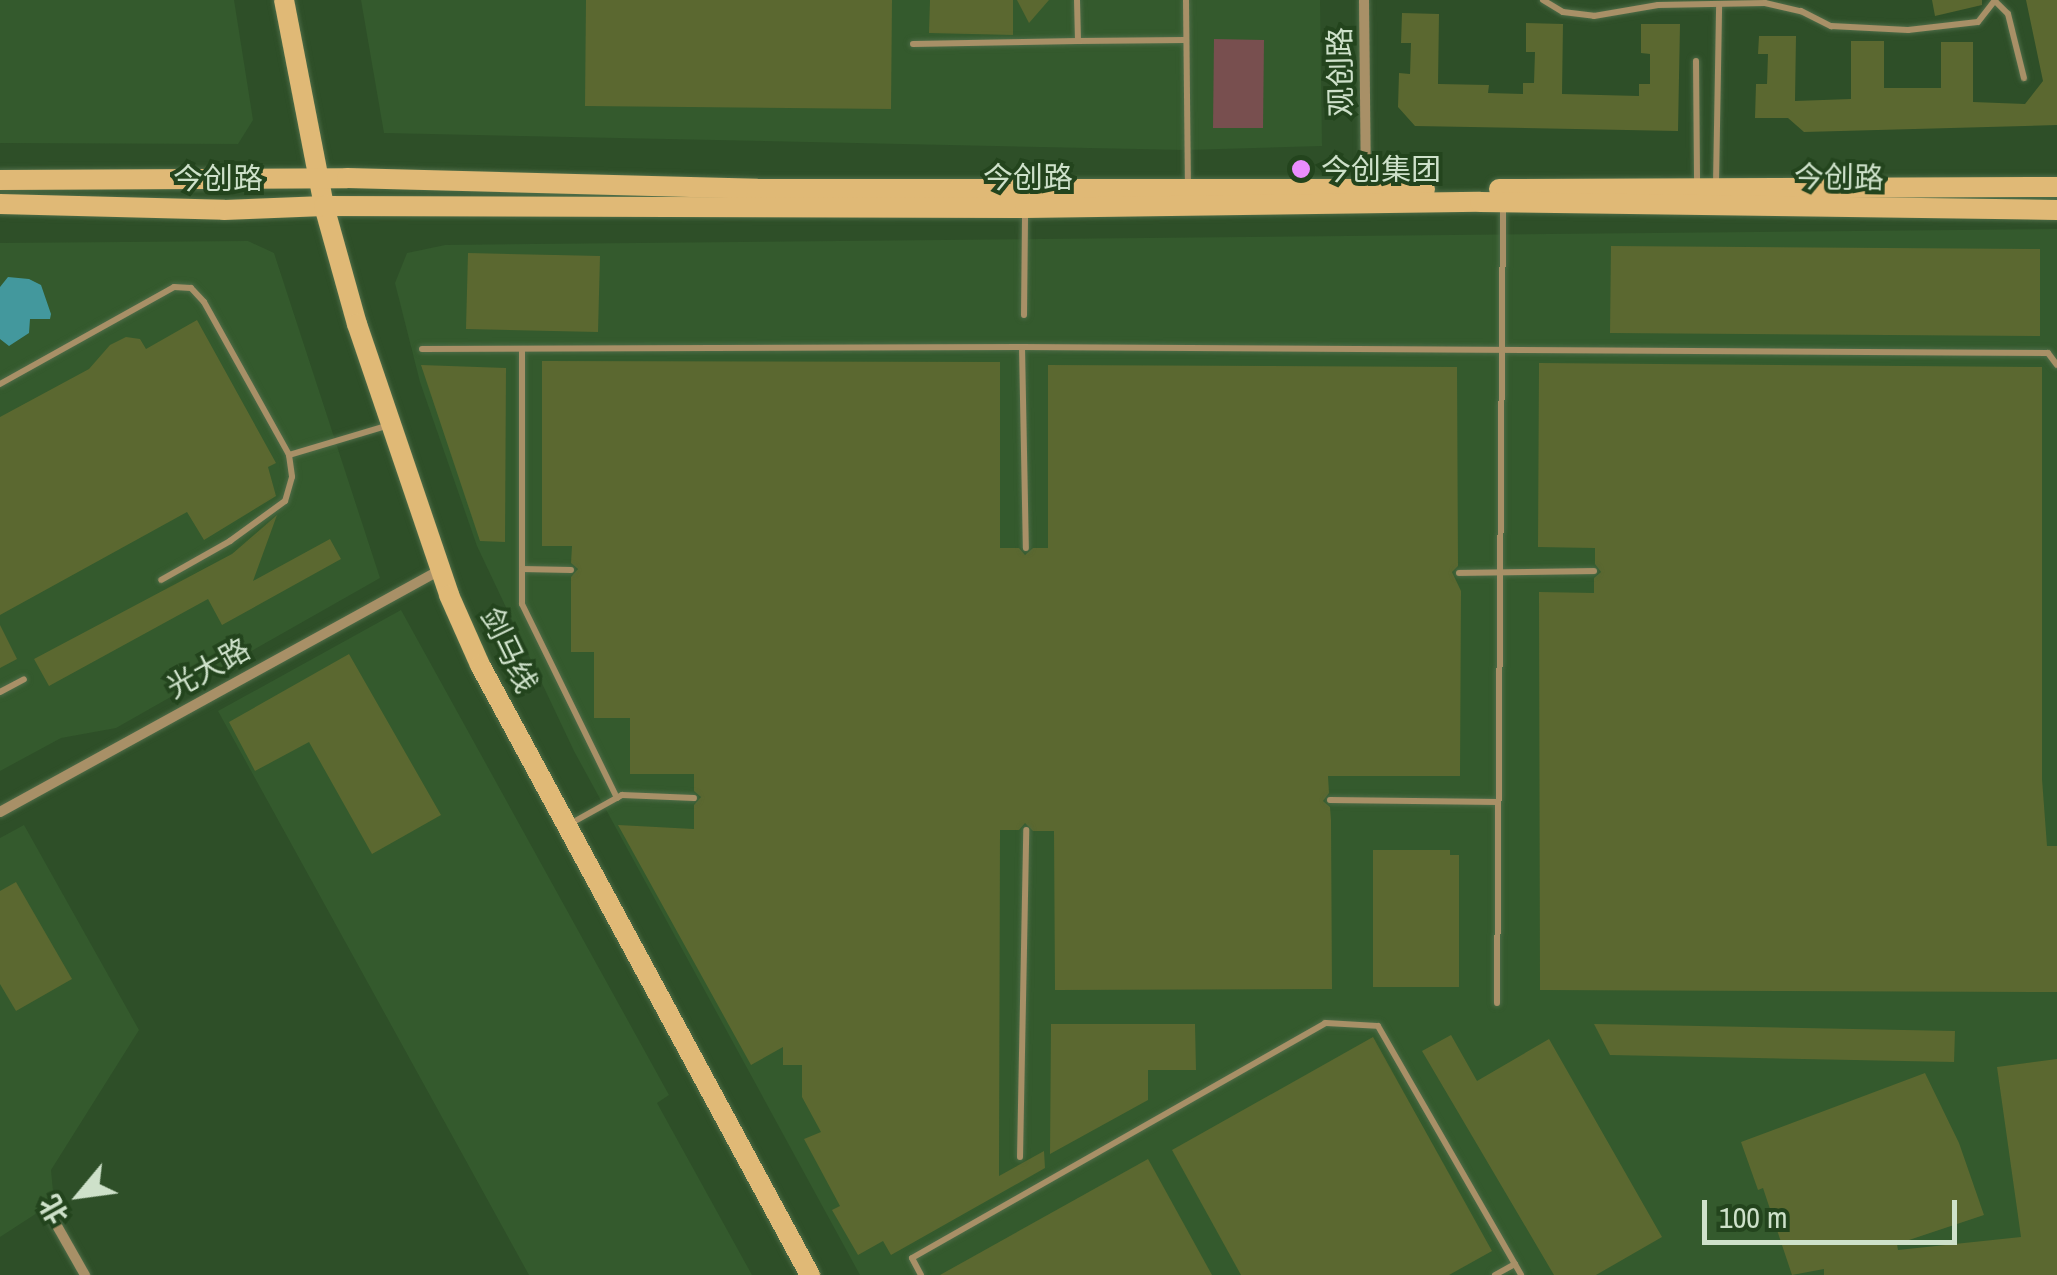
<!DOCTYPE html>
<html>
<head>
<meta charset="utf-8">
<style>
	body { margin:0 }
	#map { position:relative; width:2057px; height:1275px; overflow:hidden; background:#2e4f28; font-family:"Archivo Narrow","Noto Sans SC",sans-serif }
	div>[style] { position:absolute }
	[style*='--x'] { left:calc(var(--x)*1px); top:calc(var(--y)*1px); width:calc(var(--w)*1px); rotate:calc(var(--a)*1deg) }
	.built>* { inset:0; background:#345a2d }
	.green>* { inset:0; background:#784f4f }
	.water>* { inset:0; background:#43989d }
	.building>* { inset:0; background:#5b6830 }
	.roads { filter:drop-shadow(0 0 2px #4e6c48) drop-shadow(0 0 2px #4e6c48) }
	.service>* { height:6px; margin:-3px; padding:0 3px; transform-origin:3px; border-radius:3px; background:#a89067 }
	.minor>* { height:10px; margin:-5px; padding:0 5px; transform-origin:5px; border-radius:5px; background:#a89067 }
	.secondary>* { height:20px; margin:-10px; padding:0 10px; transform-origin:10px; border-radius:10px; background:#e0b976 }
	.dots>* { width:28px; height:28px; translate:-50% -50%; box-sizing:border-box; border:5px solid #23441d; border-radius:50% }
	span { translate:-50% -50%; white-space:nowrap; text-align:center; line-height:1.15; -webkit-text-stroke:8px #23441d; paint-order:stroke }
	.street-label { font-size:30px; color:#cee1ca }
	.poi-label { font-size:30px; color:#cee1ca }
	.left { translate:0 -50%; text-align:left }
	.north { position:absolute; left:30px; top:1145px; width:100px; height:100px; -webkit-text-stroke:8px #23441d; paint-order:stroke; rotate:241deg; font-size:28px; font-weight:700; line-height:40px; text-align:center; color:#cee1ca }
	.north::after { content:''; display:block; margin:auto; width:35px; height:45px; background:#cee1ca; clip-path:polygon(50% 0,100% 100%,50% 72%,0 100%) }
	.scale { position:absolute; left:1702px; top:1200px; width:255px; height:45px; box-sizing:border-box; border:5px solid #cee1ca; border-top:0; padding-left:12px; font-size:30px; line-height:35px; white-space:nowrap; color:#cee1ca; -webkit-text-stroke:8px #23441d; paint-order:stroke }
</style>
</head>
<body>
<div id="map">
	<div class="built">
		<i style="clip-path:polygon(0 0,234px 0,253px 120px,238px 144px,0 143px)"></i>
		<i style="clip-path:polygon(361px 0,1320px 0,1322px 146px,1186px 150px,384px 133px)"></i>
		<i style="clip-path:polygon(2057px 229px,2057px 1275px,860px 1275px,574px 751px,477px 546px,420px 382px,395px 283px,407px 253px,445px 245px)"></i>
		<i style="clip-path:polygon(248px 241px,274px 253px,380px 578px,116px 728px,61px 738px,0 771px,0 243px)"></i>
		<i style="clip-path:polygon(401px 610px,669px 1095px,657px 1103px,752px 1275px,529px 1275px,218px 711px)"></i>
		<i style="clip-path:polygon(24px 825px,139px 1030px,51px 1170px,54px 1202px,0 1237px,0 838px)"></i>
	</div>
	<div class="green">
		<i style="clip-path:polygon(1214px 39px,1264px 40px,1263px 128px,1213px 128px)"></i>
	</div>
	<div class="water">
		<i style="clip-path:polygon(8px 277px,29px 279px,41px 285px,51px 314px,50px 319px,30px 319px,29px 333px,9px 346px,0 339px,0 287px)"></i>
	</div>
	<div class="building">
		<i style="clip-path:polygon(586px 0,892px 0,891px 109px,585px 106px)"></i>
		<i style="clip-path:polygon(930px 0,1013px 0,1013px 35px,929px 33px)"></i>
		<i style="clip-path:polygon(1017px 0,1049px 0,1029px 23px)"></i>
		<i style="clip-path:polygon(1932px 0,1982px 0,1982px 5px,1935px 16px)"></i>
		<i style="clip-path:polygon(2026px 0,2057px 0,2057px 125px,1804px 132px,1788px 118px,1755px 118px,1756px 84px,1767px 84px,1768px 54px,1758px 54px,1759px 36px,1796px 36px,1795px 101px,1851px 99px,1851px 41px,1884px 41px,1884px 88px,1941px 88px,1941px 42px,1973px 42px,1973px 102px,2025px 104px,2043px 81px)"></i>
		<i style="clip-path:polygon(1402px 13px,1439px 14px,1438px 84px,1489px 85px,1488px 93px,1523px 94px,1523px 83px,1534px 83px,1535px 52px,1526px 52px,1526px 23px,1563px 24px,1562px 94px,1639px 96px,1639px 84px,1650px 84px,1650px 54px,1641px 53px,1641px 24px,1680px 24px,1678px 131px,1415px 126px,1398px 107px,1399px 73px,1410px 74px,1411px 43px,1401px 43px)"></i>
		<i style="clip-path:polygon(1611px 246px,2040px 249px,2040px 336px,1610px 333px)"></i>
		<i style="clip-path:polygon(468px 253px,600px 256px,598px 332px,466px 329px)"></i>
		<i style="clip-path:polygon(197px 320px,276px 463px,268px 467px,276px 496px,204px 540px,187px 512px,0 615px,0 417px,89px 369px,110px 345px,126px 337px,140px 339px,146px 349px)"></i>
		<i style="clip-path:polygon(542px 361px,1000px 362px,1000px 548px,1019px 548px,1025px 555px,1033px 548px,1048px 548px,1048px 365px,1457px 367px,1458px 566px,1452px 572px,1461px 591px,1460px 776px,1328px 776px,1329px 793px,1323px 801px,1330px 807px,1331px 820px,1332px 989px,1055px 990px,1054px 831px,1033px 831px,1025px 823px,1019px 830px,1000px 830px,999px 1176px,1044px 1151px,1045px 1168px,891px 1255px,883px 1241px,858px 1255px,832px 1210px,840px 1206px,804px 1139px,821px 1132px,802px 1097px,802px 1065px,783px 1065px,783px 1047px,751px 1065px,618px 825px,694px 829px,694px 805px,701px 797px,694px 791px,694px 774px,630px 774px,630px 718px,594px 718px,594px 652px,571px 652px,571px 577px,578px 569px,571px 563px,572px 546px,542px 546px)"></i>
		<i style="clip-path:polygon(1539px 363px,2042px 367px,2042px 779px,2047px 846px,2057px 846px,2057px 992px,1540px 990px,1539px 592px,1594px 593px,1594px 578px,1601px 572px,1595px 564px,1595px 548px,1538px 547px)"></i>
		<i style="clip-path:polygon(421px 365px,506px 368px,505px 542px,480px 541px)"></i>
		<i style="clip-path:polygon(277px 515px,253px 581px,330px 539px,341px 559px,222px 625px,208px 599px,49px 686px,34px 659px,232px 554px)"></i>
		<i style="clip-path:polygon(0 625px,17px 659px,0 668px)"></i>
		<i style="clip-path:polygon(349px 654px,441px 815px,372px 854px,309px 742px,255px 771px,229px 722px)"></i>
		<i style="clip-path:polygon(1373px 850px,1450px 850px,1450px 855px,1459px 855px,1459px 987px,1373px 987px)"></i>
		<i style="clip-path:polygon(16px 882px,72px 979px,16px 1011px,0 984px,0 891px)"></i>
		<i style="clip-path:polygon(1051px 1024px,1195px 1024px,1196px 1070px,1148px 1070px,1148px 1100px,1050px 1154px)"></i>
		<i style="clip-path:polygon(1594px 1024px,1955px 1031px,1954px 1062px,1610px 1055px)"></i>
		<i style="clip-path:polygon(1451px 1035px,1477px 1081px,1549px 1039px,1662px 1237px,1596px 1275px,1554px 1275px,1422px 1051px)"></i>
		<i style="clip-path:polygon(1373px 1037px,1492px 1251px,1449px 1275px,1241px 1275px,1172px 1150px)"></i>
		<i style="clip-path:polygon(2057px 1059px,2057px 1275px,1824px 1275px,1824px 1269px,1792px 1275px,1763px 1188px,1758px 1190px,1741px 1142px,1925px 1073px,1959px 1143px,1984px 1215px,1897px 1244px,1898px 1250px,2021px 1237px,1997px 1067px)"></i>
		<i style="clip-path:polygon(1148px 1159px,1212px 1275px,940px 1275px)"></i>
	</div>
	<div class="roads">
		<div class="service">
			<i style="--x:1077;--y:0;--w:41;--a:88.6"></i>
			<i style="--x:1078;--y:41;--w:107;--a:-0.5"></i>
			<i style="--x:1186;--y:0;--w:187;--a:89.4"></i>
			<i style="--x:1543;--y:0;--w:23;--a:31"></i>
			<i style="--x:1563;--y:12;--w:31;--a:7"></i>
			<i style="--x:1594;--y:16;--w:65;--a:-9.8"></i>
			<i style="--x:1658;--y:5;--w:107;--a:-1.1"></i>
			<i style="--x:1765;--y:3;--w:37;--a:13"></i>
			<i style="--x:1801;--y:11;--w:34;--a:27"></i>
			<i style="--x:1831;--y:26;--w:77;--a:3"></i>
			<i style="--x:1908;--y:30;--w:70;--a:-6.5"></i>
			<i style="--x:1978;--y:22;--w:28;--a:-52"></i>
			<i style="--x:1995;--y:1;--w:18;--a:45"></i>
			<i style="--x:2008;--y:14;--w:66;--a:76"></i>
			<i style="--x:913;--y:44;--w:165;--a:-1"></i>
			<i style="--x:1696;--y:61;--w:122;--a:89.5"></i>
			<i style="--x:1716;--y:184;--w:180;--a:-89"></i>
			<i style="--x:1024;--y:315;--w:104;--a:-89.4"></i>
			<i style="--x:1022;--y:347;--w:201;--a:88.9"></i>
			<i style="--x:422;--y:349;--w:600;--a:-0.19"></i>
			<i style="--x:1022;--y:347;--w:1026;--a:0.34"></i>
			<i style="--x:2048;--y:353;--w:15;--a:53"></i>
			<i style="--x:522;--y:349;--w:255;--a:90"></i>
			<i style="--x:522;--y:604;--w:216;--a:63.9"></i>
			<i style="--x:0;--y:384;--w:199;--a:-29.1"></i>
			<i style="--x:174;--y:287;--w:17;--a:3"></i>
			<i style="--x:191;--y:288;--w:19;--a:47"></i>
			<i style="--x:204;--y:302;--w:175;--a:60.9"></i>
			<i style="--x:289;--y:455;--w:22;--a:82"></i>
			<i style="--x:292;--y:477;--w:25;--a:106"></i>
			<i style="--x:285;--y:501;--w:68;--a:144"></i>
			<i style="--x:230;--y:541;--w:79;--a:150.5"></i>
			<i style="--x:289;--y:455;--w:104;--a:-16.7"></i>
			<i style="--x:522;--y:569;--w:49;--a:1.2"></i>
			<i style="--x:1459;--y:573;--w:135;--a:-0.8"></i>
			<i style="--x:0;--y:692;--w:27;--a:-28"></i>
			<i style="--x:1330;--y:800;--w:168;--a:0.7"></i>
			<i style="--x:568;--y:825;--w:62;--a:-29.1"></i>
			<i style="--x:622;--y:795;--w:72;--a:2.4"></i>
			<i style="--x:1497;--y:1003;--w:798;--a:-89.57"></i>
			<i style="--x:1020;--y:1157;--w:327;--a:-88.9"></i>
			<i style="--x:921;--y:1275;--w:19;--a:-118"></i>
			<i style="--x:912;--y:1258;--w:475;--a:-29.6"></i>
			<i style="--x:1325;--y:1023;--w:53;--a:3.2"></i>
			<i style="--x:1378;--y:1026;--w:287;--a:60.1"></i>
			<i style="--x:1495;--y:1275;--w:23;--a:-29"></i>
		</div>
		<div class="minor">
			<i style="--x:1364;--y:0;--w:189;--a:89.4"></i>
			<i style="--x:0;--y:812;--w:502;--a:-28.81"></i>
			<i style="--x:52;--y:1217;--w:67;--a:60.4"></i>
		</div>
		<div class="secondary">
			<i style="--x:284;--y:0;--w:210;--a:79"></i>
			<i style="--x:324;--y:206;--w:123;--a:74.4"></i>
			<i style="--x:357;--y:324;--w:286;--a:71.2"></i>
			<i style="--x:449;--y:595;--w:77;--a:66.1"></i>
			<i style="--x:480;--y:665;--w:694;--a:61.59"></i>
			<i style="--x:0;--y:180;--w:347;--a:-0.3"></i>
			<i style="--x:347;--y:178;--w:410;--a:1.5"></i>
			<i style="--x:757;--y:189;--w:668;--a:0"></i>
			<i style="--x:1499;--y:189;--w:558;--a:-0.21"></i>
			<i style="--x:0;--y:204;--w:224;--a:1.5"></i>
			<i style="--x:224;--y:210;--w:100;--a:-2.3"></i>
			<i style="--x:324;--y:206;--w:701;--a:0.16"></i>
			<i style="--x:1025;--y:208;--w:455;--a:-0.8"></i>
			<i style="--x:1480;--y:202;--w:577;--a:0.79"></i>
		</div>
	</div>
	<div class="dots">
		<i style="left:1301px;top:169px;background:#ea8dfd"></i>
	</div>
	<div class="street-label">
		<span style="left:1340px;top:72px;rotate:-91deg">观创路</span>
		<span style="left:1028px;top:177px">今创路</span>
		<span style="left:1839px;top:177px;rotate:1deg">今创路</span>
		<span style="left:218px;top:178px">今创路</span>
		<span style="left:509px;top:650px;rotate:64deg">剑马线</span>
		<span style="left:208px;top:668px;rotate:-29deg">光大路</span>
	</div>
	<div class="poi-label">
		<span class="left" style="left:1321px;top:169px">今创集团</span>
	</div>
	<div class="north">北</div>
	<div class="scale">100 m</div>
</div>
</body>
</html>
